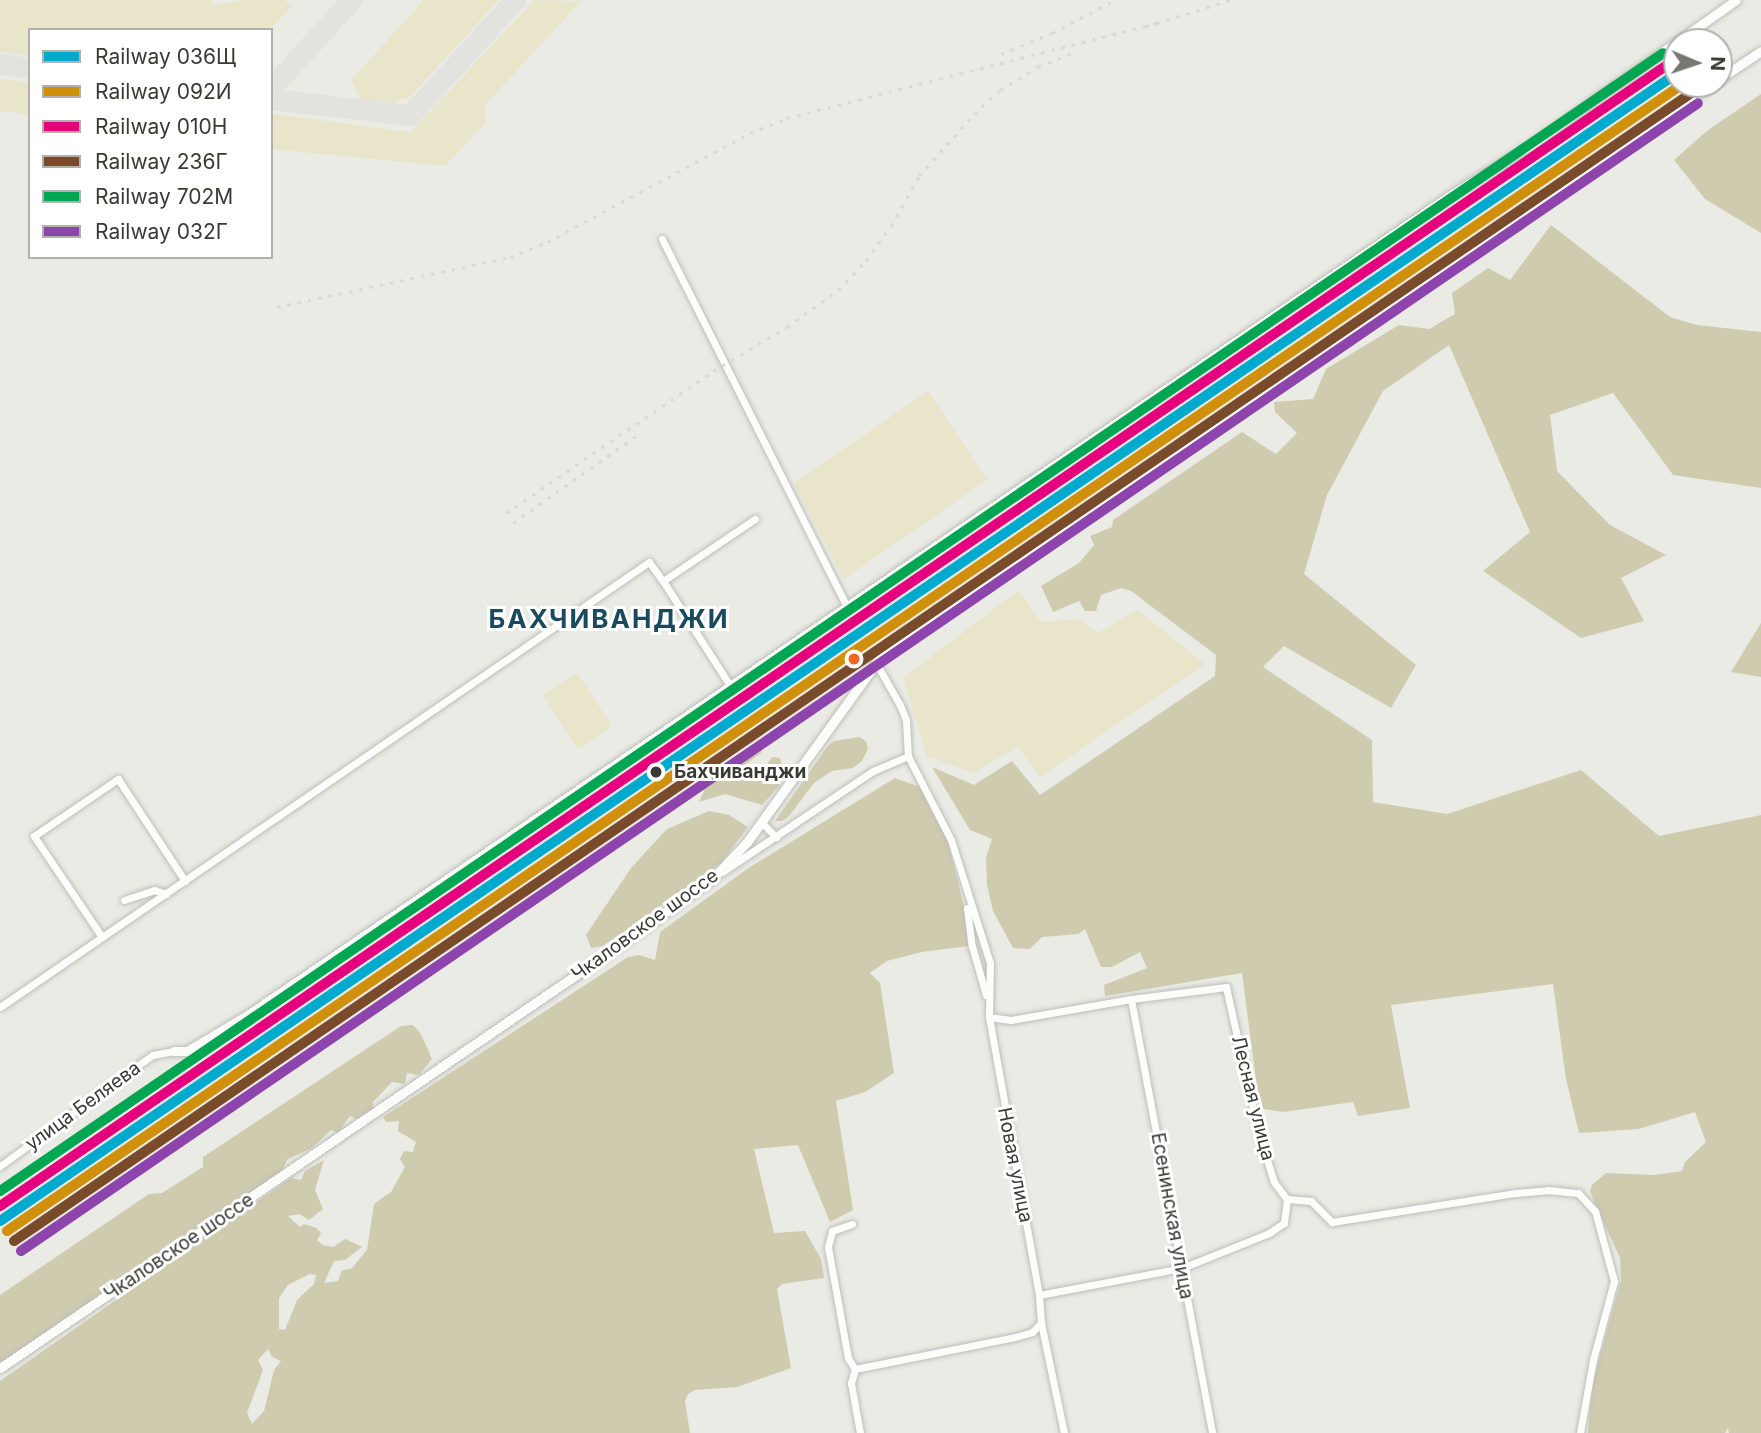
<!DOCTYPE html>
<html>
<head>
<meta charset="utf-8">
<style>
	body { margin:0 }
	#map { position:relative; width:1761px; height:1433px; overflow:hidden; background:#ebebe5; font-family:Inter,sans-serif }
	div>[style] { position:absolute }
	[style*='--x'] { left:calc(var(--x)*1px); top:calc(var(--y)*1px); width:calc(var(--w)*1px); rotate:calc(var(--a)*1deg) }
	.green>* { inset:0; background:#e8e5cb }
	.forest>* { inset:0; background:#cecbaf }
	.taxiway>* { height:21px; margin:-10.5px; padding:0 10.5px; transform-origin:10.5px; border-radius:10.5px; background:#e2e2de }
	.roads { filter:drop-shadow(0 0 2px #bebeb9) drop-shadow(0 0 2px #bebeb9) }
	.minor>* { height:7px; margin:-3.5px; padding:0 3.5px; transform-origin:3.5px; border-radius:3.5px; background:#fcfcfb }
	.tertiary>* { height:9px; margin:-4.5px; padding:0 4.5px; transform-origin:4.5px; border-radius:4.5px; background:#fcfcfb }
	.rail>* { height:2.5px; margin-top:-1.25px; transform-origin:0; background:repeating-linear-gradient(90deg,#d9d9d7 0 3.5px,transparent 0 10.5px) }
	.rail-1>* { height:10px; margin:-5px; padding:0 5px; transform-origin:5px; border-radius:5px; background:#00a9ce }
	.rail-2>* { height:10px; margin:-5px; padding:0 5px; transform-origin:5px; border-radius:5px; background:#d1900b }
	.rail-3>* { height:10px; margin:-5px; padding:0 5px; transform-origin:5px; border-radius:5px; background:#e5007d }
	.rail-4>* { height:10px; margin:-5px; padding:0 5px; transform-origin:5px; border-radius:5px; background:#7a4b2a }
	.rail-5>* { height:10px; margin:-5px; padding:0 5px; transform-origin:5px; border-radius:5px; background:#00a651 }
	.rail-6>* { height:10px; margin:-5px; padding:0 5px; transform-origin:5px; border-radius:5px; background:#8e44ad }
	.dots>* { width:19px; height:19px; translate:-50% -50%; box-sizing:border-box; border:4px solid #fff; border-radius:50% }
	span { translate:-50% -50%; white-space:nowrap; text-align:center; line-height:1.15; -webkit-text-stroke:6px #fff; paint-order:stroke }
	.stop-label { font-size:19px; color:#3a3a35; font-weight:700 }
	.left { translate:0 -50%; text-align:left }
	.street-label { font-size:19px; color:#3a3a35 }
	.district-label { font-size:26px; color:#1a4a5d; font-weight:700; letter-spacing:2px }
	.legend { position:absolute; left:28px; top:28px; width:245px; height:231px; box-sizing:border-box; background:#fff; border:2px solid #b0b0ae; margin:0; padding:9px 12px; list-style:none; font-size:21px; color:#3a3a35 }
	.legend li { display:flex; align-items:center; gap:14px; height:35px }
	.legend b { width:35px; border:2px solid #b0b0ae }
	.north { position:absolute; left:1663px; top:28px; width:70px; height:70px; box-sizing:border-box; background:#fff; border:2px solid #b0b0ae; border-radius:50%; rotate:92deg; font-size:19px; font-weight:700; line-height:28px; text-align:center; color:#3a3a35 }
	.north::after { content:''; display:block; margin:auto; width:24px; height:32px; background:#787873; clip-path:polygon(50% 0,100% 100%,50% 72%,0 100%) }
</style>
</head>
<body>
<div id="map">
	<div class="green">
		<i style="clip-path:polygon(0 0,209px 0,216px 5px,241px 0,285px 0,291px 7px,269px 30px,30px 30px,30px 56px,0 52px)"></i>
		<i style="clip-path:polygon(424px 0,499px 0,411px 96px,388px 104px,361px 100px,351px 80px)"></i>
		<i style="clip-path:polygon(534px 0,581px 1px,485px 105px,486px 122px,445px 166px,271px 149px,271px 114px,411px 132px)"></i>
		<i style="clip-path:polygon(0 79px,30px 83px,30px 115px,0 111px)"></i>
		<i style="clip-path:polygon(928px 391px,987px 480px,844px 579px,794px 483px)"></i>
		<i style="clip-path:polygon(1019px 590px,1041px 622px,1078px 619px,1098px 633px,1137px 610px,1205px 664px,1040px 777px,1018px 747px,973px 773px,927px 756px,903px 678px)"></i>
		<i style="clip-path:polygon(577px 673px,612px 726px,578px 749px,543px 695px)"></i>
	</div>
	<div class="forest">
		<i style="clip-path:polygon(1761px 94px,1761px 233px,1705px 199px,1674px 160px,1708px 130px)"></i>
		<i style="clip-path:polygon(1551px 225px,1670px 317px,1697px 325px,1761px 332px,1761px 488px,1673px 475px,1613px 393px,1550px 415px,1557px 471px,1610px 525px,1666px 555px,1621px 578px,1644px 621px,1581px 638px,1483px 571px,1530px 532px,1449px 345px,1383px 391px,1327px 495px,1304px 574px,1416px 665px,1391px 708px,1284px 646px,1263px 667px,1372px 740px,1373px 802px,1447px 814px,1581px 770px,1659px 836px,1761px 815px,1761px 1433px,1729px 1433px,1728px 1428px,1725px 1433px,1588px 1433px,1592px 1385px,1621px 1281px,1620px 1258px,1593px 1199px,1590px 1191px,1592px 1185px,1606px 1173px,1654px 1175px,1682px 1171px,1685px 1162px,1706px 1142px,1695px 1112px,1639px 1129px,1579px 1133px,1566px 1079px,1553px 984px,1391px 1005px,1410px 1108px,1358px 1116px,1353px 1102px,1283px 1112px,1264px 1109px,1259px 1103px,1242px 973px,1105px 996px,1104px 985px,1147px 968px,1140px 952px,1112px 967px,1101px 967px,1085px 929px,1078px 934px,1042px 937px,1030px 949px,1013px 948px,993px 911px,987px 885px,986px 857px,992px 839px,970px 830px,932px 767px,974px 785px,1012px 761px,1040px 795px,1215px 676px,1216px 655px,1131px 591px,1121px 588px,1101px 595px,1096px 611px,1085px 611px,1079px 601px,1053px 612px,1041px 586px,1079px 563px,1094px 545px,1090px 536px,1112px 527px,1113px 520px,1242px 432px,1276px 454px,1297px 433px,1275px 412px,1274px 402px,1313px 399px,1326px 369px,1399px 325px,1429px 329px,1455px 314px,1452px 293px,1488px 268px,1510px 280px)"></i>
		<i style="clip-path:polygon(1761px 623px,1761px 677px,1731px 672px)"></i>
		<i style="clip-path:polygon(859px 737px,866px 741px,868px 749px,862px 761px,853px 768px,832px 771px,814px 783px,789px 816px,782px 821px,775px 821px,827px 747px,834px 741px)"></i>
		<i style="clip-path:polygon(765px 740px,761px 753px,746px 764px,741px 773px,761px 773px,772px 757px,780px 758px,783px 772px,780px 785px,762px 805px,725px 794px,699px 802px,708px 782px)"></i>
		<i style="clip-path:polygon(evenodd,895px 778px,920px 787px,947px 839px,963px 902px,969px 946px,922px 952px,887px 961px,870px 973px,880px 983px,894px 1073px,865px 1092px,836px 1101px,853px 1210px,830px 1222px,798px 1145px,754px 1149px,774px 1233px,805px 1231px,821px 1259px,824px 1278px,782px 1284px,777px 1289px,791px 1368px,737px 1387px,695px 1390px,688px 1394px,685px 1401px,690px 1433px,0 1433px,0 1381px,291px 1178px,301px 1180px,305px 1171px,324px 1160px,315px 1190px,323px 1209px,309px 1220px,299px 1214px,288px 1216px,300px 1227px,304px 1224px,316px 1228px,321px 1233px,317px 1240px,323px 1245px,333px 1247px,345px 1239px,362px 1247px,345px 1260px,334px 1261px,324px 1283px,338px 1281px,342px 1270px,351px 1269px,367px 1250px,374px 1204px,391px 1192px,405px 1167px,400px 1159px,404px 1151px,413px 1152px,416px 1142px,398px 1131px,399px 1121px,386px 1122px,383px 1117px,628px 957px,639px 955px,655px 960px,660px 932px,750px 867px,895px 778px,310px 1274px,316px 1275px,314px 1284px,297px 1300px,285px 1330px,279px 1329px,279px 1298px,288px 1285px,310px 1274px,895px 778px,268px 1349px,272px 1357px,281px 1361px,274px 1370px,264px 1411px,252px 1424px,247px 1413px,263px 1370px,258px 1360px,268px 1349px)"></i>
		<i style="clip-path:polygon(709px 811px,729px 815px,748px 827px,720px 864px,603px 946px,591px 948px,586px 935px,631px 868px,667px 829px)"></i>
		<i style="clip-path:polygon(413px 1025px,421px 1034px,432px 1059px,419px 1075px,407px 1073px,405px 1084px,392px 1082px,373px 1102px,373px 1109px,358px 1120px,350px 1116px,338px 1133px,331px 1130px,312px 1148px,288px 1159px,281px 1172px,0 1363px,0 1295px,149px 1194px,162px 1193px,203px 1167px,203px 1157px,401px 1026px)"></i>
	</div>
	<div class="taxiway">
		<i style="--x:0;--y:64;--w:30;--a:8"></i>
		<i style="--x:271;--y:88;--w:119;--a:-47.7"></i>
		<i style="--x:271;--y:99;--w:140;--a:6.6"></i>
		<i style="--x:410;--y:115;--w:156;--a:-47.6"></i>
	</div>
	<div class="roads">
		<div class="minor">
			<i style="--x:662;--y:239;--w:412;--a:63.3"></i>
			<i style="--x:663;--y:581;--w:126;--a:57.3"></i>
			<i style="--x:876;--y:663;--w:48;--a:60.3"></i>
			<i style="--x:900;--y:705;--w:16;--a:68"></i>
			<i style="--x:906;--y:720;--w:36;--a:87"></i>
			<i style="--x:908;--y:756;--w:94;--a:62.9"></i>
			<i style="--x:951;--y:840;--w:129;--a:72.4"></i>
			<i style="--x:990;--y:963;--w:54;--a:91.1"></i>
			<i style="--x:989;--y:1017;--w:282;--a:79.8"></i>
			<i style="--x:1039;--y:1295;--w:28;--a:86"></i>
			<i style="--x:762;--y:823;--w:20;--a:45"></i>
			<i style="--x:722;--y:872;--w:182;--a:-33.8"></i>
			<i style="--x:873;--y:771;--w:38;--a:-23"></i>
			<i style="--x:124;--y:900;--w:32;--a:-18"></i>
			<i style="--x:154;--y:890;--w:13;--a:18"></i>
			<i style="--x:967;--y:908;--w:38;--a:83"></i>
			<i style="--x:972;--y:946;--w:51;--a:74.1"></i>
			<i style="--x:102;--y:937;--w:122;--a:-124"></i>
			<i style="--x:34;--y:836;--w:102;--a:-34.2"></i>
			<i style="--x:118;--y:779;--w:122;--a:56.7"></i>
			<i style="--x:1131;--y:999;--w:441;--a:79.4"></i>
			<i style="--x:0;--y:1007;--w:787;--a:-34.44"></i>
			<i style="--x:649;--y:562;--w:24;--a:54"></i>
			<i style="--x:663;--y:581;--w:111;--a:-34"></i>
			<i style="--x:989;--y:1017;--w:22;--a:8"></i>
			<i style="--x:1011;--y:1020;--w:122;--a:-9.9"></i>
			<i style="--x:1131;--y:999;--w:96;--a:-7.2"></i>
			<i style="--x:1226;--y:987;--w:148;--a:77.5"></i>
			<i style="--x:1258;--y:1131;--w:53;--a:72.6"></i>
			<i style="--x:1274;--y:1182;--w:21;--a:53"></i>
			<i style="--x:0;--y:1166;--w:170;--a:-36.1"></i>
			<i style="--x:137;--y:1066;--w:19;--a:-35"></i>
			<i style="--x:153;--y:1055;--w:21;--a:-11"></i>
			<i style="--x:1287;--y:1199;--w:24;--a:5"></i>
			<i style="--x:1311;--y:1201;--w:30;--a:45"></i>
			<i style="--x:1332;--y:1222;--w:186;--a:-9"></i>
			<i style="--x:1516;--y:1193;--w:32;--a:-5"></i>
			<i style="--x:1548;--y:1190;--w:30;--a:6"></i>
			<i style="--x:1578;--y:1193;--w:25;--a:47"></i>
			<i style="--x:1595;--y:1211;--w:73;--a:74.8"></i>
			<i style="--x:1614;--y:1281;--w:82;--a:104.9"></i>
			<i style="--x:1593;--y:1360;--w:74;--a:100.1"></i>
			<i style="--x:852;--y:1224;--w:21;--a:161"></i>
			<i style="--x:832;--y:1231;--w:16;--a:104"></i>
			<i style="--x:828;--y:1247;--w:113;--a:79.8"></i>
			<i style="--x:848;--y:1358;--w:13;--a:58"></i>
			<i style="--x:1039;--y:1295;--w:146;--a:-10.7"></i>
			<i style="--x:1182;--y:1268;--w:94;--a:-21.9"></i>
			<i style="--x:1269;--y:1233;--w:18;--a:-34"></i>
			<i style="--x:1284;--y:1223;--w:24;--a:-83"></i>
			<i style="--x:1041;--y:1323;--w:112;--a:78.2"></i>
			<i style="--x:855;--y:1369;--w:163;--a:-11.3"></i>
			<i style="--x:1015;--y:1337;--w:18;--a:-16"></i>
			<i style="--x:1032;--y:1332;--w:13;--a:-45"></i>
			<i style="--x:855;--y:1369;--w:15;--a:106"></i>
			<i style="--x:851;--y:1383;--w:51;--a:79.8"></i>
		</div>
		<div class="tertiary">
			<i style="--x:1719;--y:79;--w:50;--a:-33.7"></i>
			<i style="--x:174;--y:1051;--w:13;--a:0"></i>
			<i style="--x:187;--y:1051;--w:72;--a:-30.8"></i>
			<i style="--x:249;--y:1014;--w:1449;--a:-34.28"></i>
			<i style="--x:1446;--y:198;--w:98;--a:-32.1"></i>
			<i style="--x:1529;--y:146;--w:253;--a:-35.2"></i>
			<i style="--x:0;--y:1368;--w:740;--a:-34.31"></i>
			<i style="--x:611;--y:951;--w:125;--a:-35.6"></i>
			<i style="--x:713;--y:878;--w:50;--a:-46.6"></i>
			<i style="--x:747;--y:842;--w:221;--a:-54.2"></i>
			<i style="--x:876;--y:663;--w:33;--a:-47"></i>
			<i style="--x:898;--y:639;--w:985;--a:-34.29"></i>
		</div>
	</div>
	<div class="rail">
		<i style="--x:1146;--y:26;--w:89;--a:-17"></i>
		<i style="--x:1001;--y:54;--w:55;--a:-22.4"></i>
		<i style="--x:1052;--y:33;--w:71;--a:-27.6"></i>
		<i style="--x:277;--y:307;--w:238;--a:-12.1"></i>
		<i style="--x:510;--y:257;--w:40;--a:-22"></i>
		<i style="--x:547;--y:242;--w:230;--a:-28.2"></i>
		<i style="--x:750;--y:133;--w:40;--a:-22"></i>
		<i style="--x:787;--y:118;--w:381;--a:-14.4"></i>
		<i style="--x:506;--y:513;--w:251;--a:-34.4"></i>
		<i style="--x:713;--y:371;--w:86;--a:-30.7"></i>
		<i style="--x:787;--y:327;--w:63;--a:-36"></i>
		<i style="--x:838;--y:290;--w:40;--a:-46"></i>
		<i style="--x:866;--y:261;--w:43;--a:-54.5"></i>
		<i style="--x:891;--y:226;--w:57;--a:-60.8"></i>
		<i style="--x:919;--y:176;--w:83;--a:-48.4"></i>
		<i style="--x:974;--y:114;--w:35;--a:-43"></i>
		<i style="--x:1000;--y:90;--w:44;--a:-31.2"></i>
		<i style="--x:1038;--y:67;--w:42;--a:-22.3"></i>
		<i style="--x:513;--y:523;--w:151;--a:-35.3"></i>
	</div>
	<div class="rail-1">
		<i style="--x:0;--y:1221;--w:2032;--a:-34.39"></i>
	</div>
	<div class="rail-2">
		<i style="--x:7;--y:1231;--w:2031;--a:-34.39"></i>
	</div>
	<div class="rail-3">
		<i style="--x:0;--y:1206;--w:2024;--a:-34.39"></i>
	</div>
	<div class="rail-4">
		<i style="--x:14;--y:1241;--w:2032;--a:-34.39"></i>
	</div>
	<div class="rail-5">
		<i style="--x:0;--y:1191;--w:2015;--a:-34.38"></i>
	</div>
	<div class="rail-6">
		<i style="--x:21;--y:1251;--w:2032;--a:-34.39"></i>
	</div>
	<div class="dots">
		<i style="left:854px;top:659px;background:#f26522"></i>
		<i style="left:656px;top:772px;background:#3a3a35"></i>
	</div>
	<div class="stop-label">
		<span class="left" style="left:674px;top:772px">Бахчиванджи</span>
	</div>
	<div class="street-label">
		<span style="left:645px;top:925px;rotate:-36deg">Чкаловское шоссе</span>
		<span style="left:1253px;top:1098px;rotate:76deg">Лесная улица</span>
		<span style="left:83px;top:1106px;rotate:-36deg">улица Беляева</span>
		<span style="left:1015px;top:1165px;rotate:79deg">Новая улица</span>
		<span style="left:1172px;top:1216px;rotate:80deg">Есенинская улица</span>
		<span style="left:179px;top:1247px;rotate:-34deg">Чкаловское шоссе</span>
	</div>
	<div class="district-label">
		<span style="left:609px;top:619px">БАХЧИВАНДЖИ</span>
	</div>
	<ul class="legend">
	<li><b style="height:9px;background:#00a9ce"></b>Railway 036Щ</li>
	<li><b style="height:9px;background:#d1900b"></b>Railway 092И</li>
	<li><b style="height:9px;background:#e5007d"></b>Railway 010Н</li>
	<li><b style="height:9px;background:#7a4b2a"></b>Railway 236Г</li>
	<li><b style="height:9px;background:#00a651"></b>Railway 702М</li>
	<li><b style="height:9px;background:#8e44ad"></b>Railway 032Г</li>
	</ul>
	<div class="north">N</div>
</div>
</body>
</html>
